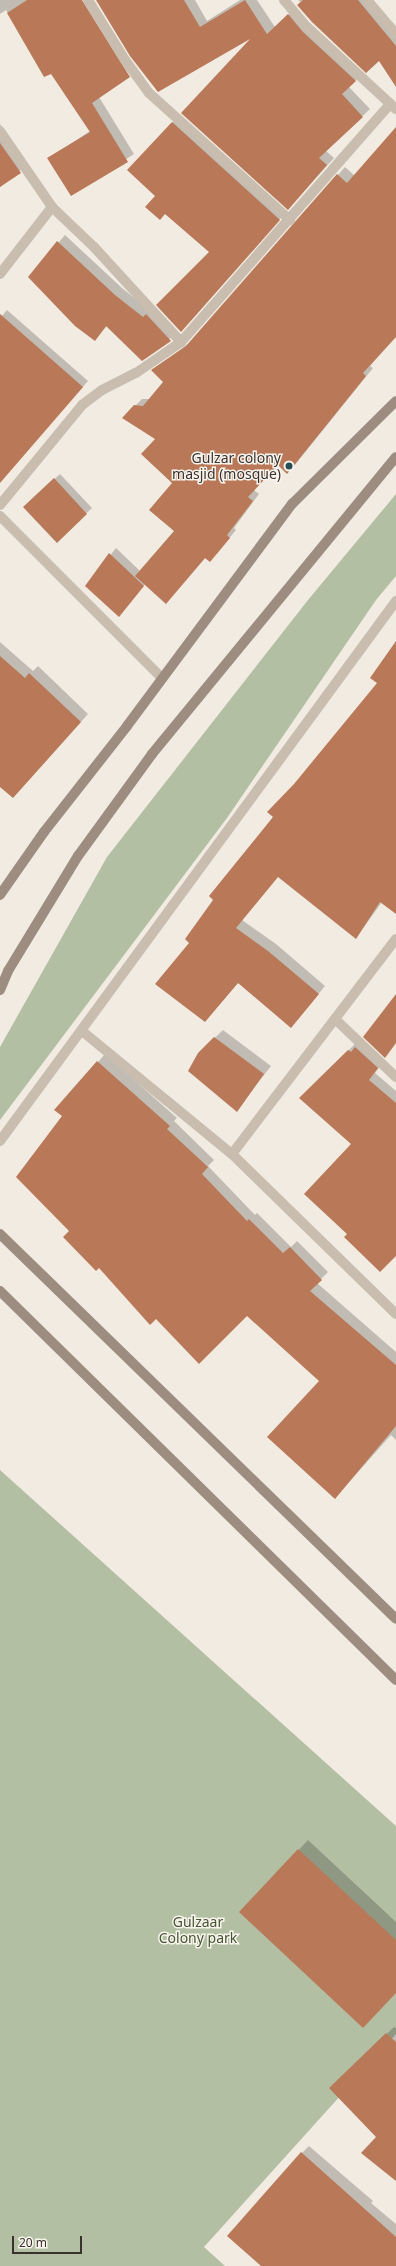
<!DOCTYPE html>
<html>
<head>
<meta charset="utf-8">
<style>
	body { margin:0 }
	#map { position:relative; width:396px; height:2266px; overflow:hidden; background:#f1ebe2; font-family:"Noto Sans",sans-serif }
	div>[style] { position:absolute }
	[style*='--x'] { left:calc(var(--x)*1px); top:calc(var(--y)*1px); width:calc(var(--w)*1px); rotate:calc(var(--a)*1deg) }
	.green>* { inset:0; background:#b3bfa3 }
	.shadow>* { inset:0; background:#0003 }
	.building>* { inset:0; background:#b97858 }
	.street>* { height:10px; margin:-5px; padding:0 5px; transform-origin:5px; border-radius:5px; background:#c8bdaf }
	.secondary>* { height:10px; margin:-5px; padding:0 5px; transform-origin:5px; border-radius:5px; background:#9c8d80 }
	.dots>* { width:11px; height:11px; translate:-50% -50%; box-sizing:border-box; border:2px solid #f9f5ee; border-radius:50% }
	span { translate:-50% -50%; white-space:nowrap; text-align:center; line-height:1.15; -webkit-text-stroke:3px #f9f5ee; paint-order:stroke }
	.poi-label { font-size:14px; color:#38312c }
	.right { translate:-100% -50%; text-align:right }
	.park-label { font-size:14px; color:#455432 }
	.scale { position:absolute; left:12px; top:2236px; width:70px; height:18px; box-sizing:border-box; border:2px solid #38312c; border-top:0; padding-left:5px; font-size:12px; line-height:14px; white-space:nowrap; color:#38312c; -webkit-text-stroke:3px #f9f5ee; paint-order:stroke }
</style>
</head>
<body>
<div id="map">
	<div class="green">
		<i style="clip-path:polygon(396px 494px,396px 576px,376px 600px,227px 818px,0 1120px,0 1047px,107px 857px,308px 600px)"></i>
		<i style="clip-path:polygon(0 1470px,396px 1826px,396px 2034px,204px 2247px,225px 2266px,0 2266px)"></i>
	</div>
	<div class="shadow">
		<i style="clip-path:polygon(0 0,74px 0,99px 97px,134px 154px,71px 195px,48px 159px,90px 131px,51px 72px,45px 76px,6px 10px,0 14px)"></i>
		<i style="clip-path:polygon(104px 0,195px 0,207px 21px,240px 0,257px 0,275px 27px,296px 8px,310px 24px,363px 73px,349px 87px,370px 109px,326px 151px,334px 158px,288px 208px,254px 36px,158px 91px)"></i>
		<i style="clip-path:polygon(298px 0,371px 0,396px 30px,396px 84px,379px 60px)"></i>
		<i style="clip-path:polygon(178px 117px,285px 213px,187px 325px,210px 252px,172px 123px)"></i>
		<i style="clip-path:polygon(0 124px,27px 165px,0 187px)"></i>
		<i style="clip-path:polygon(396px 129px,396px 336px,370px 366px,373px 368px,294px 466px,287px 473px,278px 464px,254px 490px,259px 494px,234px 528px,236px 530px,217px 553px,206px 557px,173px 595px,145px 584px,124px 610px,86px 586px,116px 548px,140px 571px,175px 531px,174px 483px,156px 439px,135px 406px,142px 399px,150px 399px,164px 382px,153px 370px,192px 341px,345px 167px,355px 176px)"></i>
		<i style="clip-path:polygon(65px 235px,122px 288px,177px 333px,142px 360px,107px 326px,95px 340px,29px 277px)"></i>
		<i style="clip-path:polygon(7px 310px,88px 381px,0 482px,0 318px)"></i>
		<i style="clip-path:polygon(60px 474px,92px 508px,57px 541px,30px 502px)"></i>
		<i style="clip-path:polygon(0 642px,33px 671px,38px 666px,88px 714px,20px 790px,0 786px)"></i>
		<i style="clip-path:polygon(396px 643px,396px 906px,382px 902px,356px 938px,278px 876px,242px 920px,276px 944px,325px 986px,298px 1019px,238px 983px,205px 1020px,190px 943px,294px 785px,378px 683px)"></i>
		<i style="clip-path:polygon(223px 1030px,271px 1066px,236px 1111px,199px 1053px)"></i>
		<i style="clip-path:polygon(356px 1043px,384px 1061px,375px 1073px,396px 1091px,396px 1255px,349px 1234px,353px 1144px,300px 1098px)"></i>
		<i style="clip-path:polygon(105px 1054px,177px 1118px,174px 1121px,214px 1160px,208px 1166px,255px 1215px,257px 1213px,291px 1247px,297px 1241px,328px 1272px,317px 1283px,396px 1352px,396px 1440px,391px 1435px,342px 1490px,320px 1381px,247px 1315px,70px 1231px,63px 1116px,56px 1110px)"></i>
		<i style="clip-path:polygon(308px 1840px,396px 1922px,396px 1992px,240px 1912px)"></i>
		<i style="clip-path:polygon(394px 2027px,396px 2028px,396px 2180px,377px 2137px,330px 2088px)"></i>
		<i style="clip-path:polygon(309px 2146px,373px 2201px,371px 2203px,396px 2224px,396px 2266px,263px 2266px,302px 2153px)"></i>
	</div>
	<div class="building">
		<i style="clip-path:polygon(27px 0,82px 0,130px 77px,92px 103px,128px 162px,71px 196px,47px 158px,90px 132px,51px 74px,44px 77px,7px 13px)"></i>
		<i style="clip-path:polygon(96px 0,184px 0,200px 27px,245px 0,267px 34px,288px 14px,303px 32px,356px 81px,342px 94px,363px 117px,319px 158px,327px 165px,288px 210px,181px 113px,250px 39px,158px 92px,130px 56px)"></i>
		<i style="clip-path:polygon(303px 0,358px 0,396px 46px,396px 87px,379px 61px,366px 73px,312px 22px,297px 5px)"></i>
		<i style="clip-path:polygon(172px 122px,280px 220px,181px 332px,156px 305px,209px 252px,165px 214px,160px 220px,145px 207px,155px 196px,127px 170px)"></i>
		<i style="clip-path:polygon(396px 127px,396px 337px,363px 373px,366px 376px,287px 474px,278px 465px,248px 497px,253px 501px,227px 535px,230px 538px,210px 562px,205px 558px,166px 604px,135px 576px,174px 531px,149px 510px,172px 483px,141px 454px,155px 439px,122px 418px,134px 405px,143px 406px,163px 382px,151px 370px,186px 346px,337px 174px,347px 183px)"></i>
		<i style="clip-path:polygon(0 143px,21px 173px,0 187px)"></i>
		<i style="clip-path:polygon(57px 241px,115px 295px,143px 317px,146px 314px,171px 341px,142px 361px,106px 326px,95px 341px,75px 326px,28px 277px)"></i>
		<i style="clip-path:polygon(0 314px,83px 387px,0 483px)"></i>
		<i style="clip-path:polygon(54px 478px,87px 514px,57px 543px,23px 507px)"></i>
		<i style="clip-path:polygon(109px 553px,144px 586px,119px 617px,85px 586px)"></i>
		<i style="clip-path:polygon(396px 641px,396px 914px,380px 902px,356px 939px,278px 877px,236px 928px,268px 951px,319px 994px,291px 1028px,238px 983px,205px 1022px,155px 984px,189px 943px,185px 939px,213px 900px,209px 896px,273px 817px,267px 812px,294px 784px,377px 683px,370px 678px)"></i>
		<i style="clip-path:polygon(0 656px,25px 678px,29px 673px,81px 722px,13px 798px,0 787px)"></i>
		<i style="clip-path:polygon(396px 994px,396px 1043px,385px 1058px,363px 1037px)"></i>
		<i style="clip-path:polygon(214px 1037px,264px 1074px,237px 1112px,188px 1071px,198px 1053px)"></i>
		<i style="clip-path:polygon(355px 1047px,378px 1068px,369px 1080px,396px 1103px,396px 1256px,380px 1272px,344px 1237px,347px 1234px,304px 1194px,351px 1144px,299px 1098px,348px 1050px,351px 1052px)"></i>
		<i style="clip-path:polygon(97px 1061px,170px 1126px,167px 1129px,208px 1167px,202px 1174px,247px 1221px,249px 1219px,283px 1253px,290px 1247px,322px 1280px,310px 1291px,396px 1365px,396px 1426px,335px 1499px,267px 1437px,319px 1381px,247px 1316px,199px 1364px,156px 1319px,150px 1325px,99px 1268px,96px 1271px,63px 1237px,69px 1231px,16px 1177px,62px 1116px,54px 1110px)"></i>
		<i style="clip-path:polygon(298px 1849px,396px 1940px,396px 1993px,363px 2028px,239px 1912px)"></i>
		<i style="clip-path:polygon(386px 2033px,396px 2042px,396px 2181px,361px 2153px,376px 2137px,329px 2088px)"></i>
		<i style="clip-path:polygon(301px 2152px,396px 2237px,396px 2266px,261px 2266px,227px 2236px)"></i>
	</div>
	<div class="street">
		<i style="--x:88;--y:0;--w:70;--a:58.3"></i>
		<i style="--x:125;--y:60;--w:41;--a:54"></i>
		<i style="--x:149;--y:93;--w:190;--a:42"></i>
		<i style="--x:284;--y:0;--w:35;--a:50"></i>
		<i style="--x:307;--y:27;--w:121;--a:42.7"></i>
		<i style="--x:367;--y:0;--w:45;--a:49.5"></i>
		<i style="--x:0;--y:131;--w:92;--a:55.6"></i>
		<i style="--x:52;--y:207;--w:58;--a:43.6"></i>
		<i style="--x:94;--y:247;--w:129;--a:47.5"></i>
		<i style="--x:0;--y:274;--w:85;--a:-52.2"></i>
		<i style="--x:0;--y:505;--w:129;--a:-50.6"></i>
		<i style="--x:82;--y:405;--w:25;--a:-37"></i>
		<i style="--x:102;--y:390;--w:38;--a:-27"></i>
		<i style="--x:136;--y:373;--w:55;--a:-34.6"></i>
		<i style="--x:181;--y:342;--w:317;--a:-48.7"></i>
		<i style="--x:0;--y:516;--w:229;--a:45"></i>
		<i style="--x:335;--y:1019;--w:84;--a:43.6"></i>
		<i style="--x:82;--y:1031;--w:194;--a:39.4"></i>
		<i style="--x:232;--y:1154;--w:229;--a:44.3"></i>
		<i style="--x:0;--y:1141;--w:670;--a:-53.75"></i>
		<i style="--x:232;--y:1154;--w:270;--a:-52.7"></i>
	</div>
	<div class="secondary">
		<i style="--x:0;--y:895;--w:77;--a:-55.1"></i>
		<i style="--x:44;--y:832;--w:135;--a:-51.9"></i>
		<i style="--x:127;--y:726;--w:277;--a:-53.4"></i>
		<i style="--x:292;--y:504;--w:146;--a:-44.7"></i>
		<i style="--x:0;--y:990;--w:21;--a:-67"></i>
		<i style="--x:8;--y:971;--w:135;--a:-58.7"></i>
		<i style="--x:78;--y:856;--w:126;--a:-54"></i>
		<i style="--x:152;--y:754;--w:384;--a:-50.6"></i>
		<i style="--x:0;--y:1234;--w:552;--a:44.19"></i>
		<i style="--x:0;--y:1291;--w:555;--a:44.49"></i>
	</div>
	<div class="dots">
		<i style="left:289px;top:466px;background:#264e55"></i>
	</div>
	<div class="poi-label">
		<span class="right" style="left:281px;top:466px">Gulzar colony<br>masjid (mosque)</span>
	</div>
	<div class="park-label">
		<span style="left:198px;top:1930px">Gulzaar<br>Colony park</span>
	</div>
	<div class="scale">20 m</div>
</div>
</body>
</html>
